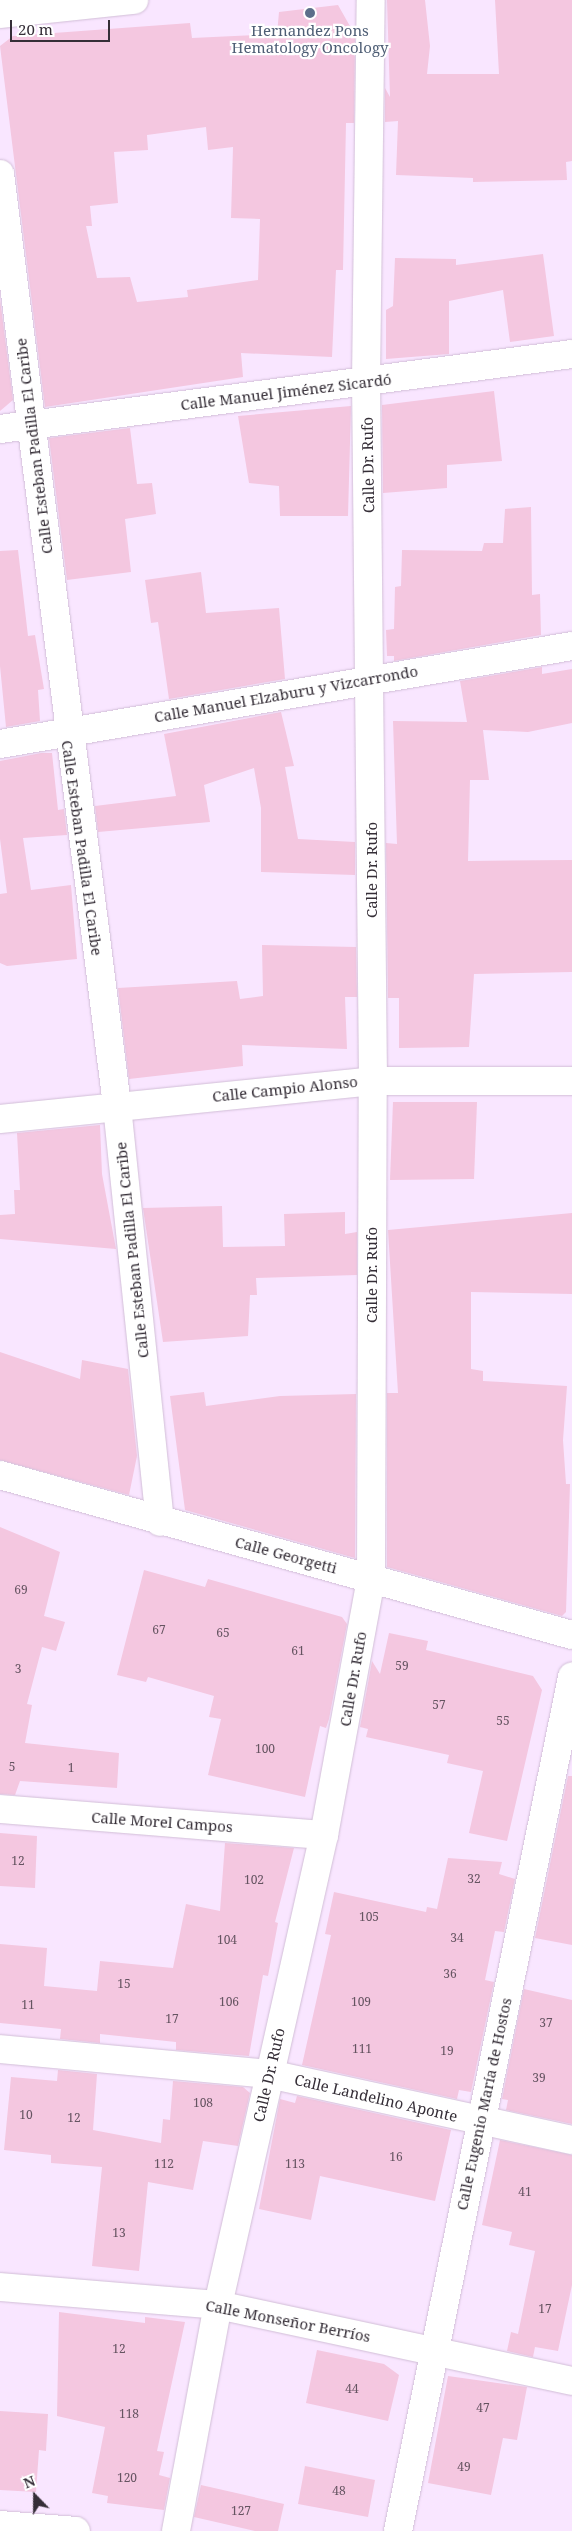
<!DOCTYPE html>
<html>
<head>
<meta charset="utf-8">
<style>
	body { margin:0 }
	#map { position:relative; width:572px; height:2531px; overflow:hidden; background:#f9e6ff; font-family:"Noto Serif",serif }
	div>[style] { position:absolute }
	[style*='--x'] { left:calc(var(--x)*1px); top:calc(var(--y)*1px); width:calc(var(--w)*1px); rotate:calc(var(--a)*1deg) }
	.building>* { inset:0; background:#f4c7e0 }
	.roads { filter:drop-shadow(0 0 1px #d1bed7) drop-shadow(0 0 1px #d1bed7) }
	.street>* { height:28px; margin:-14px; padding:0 14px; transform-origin:14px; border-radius:14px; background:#fff }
	.primary>* { height:28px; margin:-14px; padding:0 14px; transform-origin:14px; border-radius:14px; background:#fff }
	.dots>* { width:14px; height:14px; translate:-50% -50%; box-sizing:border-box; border:2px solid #fff; border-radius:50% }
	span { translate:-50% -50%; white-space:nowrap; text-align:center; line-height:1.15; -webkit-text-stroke:4.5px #fff; paint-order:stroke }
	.number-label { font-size:12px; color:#655461 }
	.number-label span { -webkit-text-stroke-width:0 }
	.service-label { font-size:15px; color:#4e5e75 }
	.street-label { font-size:15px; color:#352e37 }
	.north { position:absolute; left:10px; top:2471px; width:50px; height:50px; -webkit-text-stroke:4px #fff; paint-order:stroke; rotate:338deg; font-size:14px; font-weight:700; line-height:20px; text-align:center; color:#352e37 }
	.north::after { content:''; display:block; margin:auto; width:18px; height:22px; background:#352e37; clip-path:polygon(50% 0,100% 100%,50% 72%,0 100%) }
	.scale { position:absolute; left:10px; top:20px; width:100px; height:22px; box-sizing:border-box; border:2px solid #352e37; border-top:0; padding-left:6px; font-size:15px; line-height:18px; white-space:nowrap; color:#352e37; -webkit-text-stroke:4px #fff; paint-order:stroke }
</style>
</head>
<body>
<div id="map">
	<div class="building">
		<i style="clip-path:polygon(387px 0,425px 0,430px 46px,427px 74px,499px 74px,495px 0,572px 0,572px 161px,566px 162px,567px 180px,473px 182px,473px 178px,396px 175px,398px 121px,385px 122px,385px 88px,390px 97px)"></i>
		<i style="clip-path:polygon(evenodd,338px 5px,355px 35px,354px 123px,346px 123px,343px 270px,336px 270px,332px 357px,241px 353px,243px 377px,45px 407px,0 46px,13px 36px,190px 23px,192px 38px,277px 34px,279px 12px,338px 5px,206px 127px,208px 150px,233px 147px,231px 218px,260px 219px,258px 280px,187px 290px,188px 297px,137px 302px,130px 277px,97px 278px,86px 226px,92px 226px,90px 206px,118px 203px,114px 152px,148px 150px,147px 135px,206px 127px)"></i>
		<i style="clip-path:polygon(543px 254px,554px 336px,510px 342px,503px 290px,449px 301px,449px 354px,386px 359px,386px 310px,393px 306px,395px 258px,456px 259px,456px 265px)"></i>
		<i style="clip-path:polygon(0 299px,13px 400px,0 411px)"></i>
		<i style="clip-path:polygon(494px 391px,502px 461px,447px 465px,447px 488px,383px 493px,382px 405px)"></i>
		<i style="clip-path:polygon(351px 406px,348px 516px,280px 516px,279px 486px,249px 483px,238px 416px)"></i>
		<i style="clip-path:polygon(130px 428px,137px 484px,152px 483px,156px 514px,125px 519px,131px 572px,67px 580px,49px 438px)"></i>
		<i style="clip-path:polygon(531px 507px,532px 595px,540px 594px,541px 635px,394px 661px,394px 656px,387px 656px,386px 630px,394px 629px,395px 587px,401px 586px,402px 550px,482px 551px,484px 543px,503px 543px,505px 509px)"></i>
		<i style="clip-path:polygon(18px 550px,28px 636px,35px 635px,44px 689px,38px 690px,40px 721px,6px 727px,0 666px,0 551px)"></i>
		<i style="clip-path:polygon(201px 572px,206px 613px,279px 608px,285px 679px,169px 699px,158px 622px,151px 623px,145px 580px)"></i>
		<i style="clip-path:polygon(542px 667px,542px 674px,572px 669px,572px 723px,528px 732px,483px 730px,489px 780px,470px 780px,468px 861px,572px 860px,572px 972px,474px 974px,469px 1047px,399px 1048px,399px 998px,388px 998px,386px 843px,397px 844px,393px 721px,467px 722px,460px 681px)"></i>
		<i style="clip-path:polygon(281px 712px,294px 766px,285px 767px,298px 839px,355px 842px,355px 875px,261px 872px,261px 808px,254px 768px,204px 785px,210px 822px,98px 832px,95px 806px,176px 796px,164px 734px)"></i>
		<i style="clip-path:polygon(41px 753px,52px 753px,58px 810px,64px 809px,67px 835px,23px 838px,31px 890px,71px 885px,77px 959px,7px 966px,0 963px,0 894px,7px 893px,0 839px,0 761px)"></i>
		<i style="clip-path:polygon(262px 945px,356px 947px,357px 997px,345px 997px,347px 1049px,242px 1045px,243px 1066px,129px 1079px,118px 988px,237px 981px,240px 999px,263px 996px)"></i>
		<i style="clip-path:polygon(393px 1102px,477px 1102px,474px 1179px,390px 1180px)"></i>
		<i style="clip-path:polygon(100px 1125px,102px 1174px,116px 1249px,0 1239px,0 1215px,15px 1214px,14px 1190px,20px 1190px,17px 1133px)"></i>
		<i style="clip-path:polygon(222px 1206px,223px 1247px,285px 1246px,284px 1214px,345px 1212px,345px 1234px,357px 1232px,357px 1275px,256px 1278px,257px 1295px,250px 1295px,248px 1336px,163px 1342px,143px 1208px)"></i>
		<i style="clip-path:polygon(572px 1213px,572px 1294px,471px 1292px,471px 1369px,483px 1371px,483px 1381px,567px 1386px,563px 1440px,566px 1484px,570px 1484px,566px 1612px,562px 1616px,387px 1567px,387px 1393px,398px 1393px,388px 1230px)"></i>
		<i style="clip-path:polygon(0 1352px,80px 1379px,82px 1360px,128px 1369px,137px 1456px,129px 1495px,0 1460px)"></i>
		<i style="clip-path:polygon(204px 1392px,206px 1406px,280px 1396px,356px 1394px,355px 1558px,185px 1510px,170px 1396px)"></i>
		<i style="clip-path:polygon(0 1527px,60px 1552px,44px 1616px,65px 1622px,56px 1651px,42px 1647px,27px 1704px,32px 1705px,25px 1743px,119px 1753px,117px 1788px,20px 1781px,15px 1795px,0 1794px)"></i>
		<i style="clip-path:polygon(144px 1570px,205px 1587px,208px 1579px,342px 1617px,347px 1624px,329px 1719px,326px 1728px,320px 1726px,305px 1797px,208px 1775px,221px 1719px,209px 1717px,214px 1696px,148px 1677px,146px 1682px,117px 1675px)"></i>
		<i style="clip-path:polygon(389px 1633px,428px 1641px,426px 1650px,533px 1676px,542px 1690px,507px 1841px,469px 1833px,483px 1771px,447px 1763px,449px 1755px,366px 1737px,368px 1729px,360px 1727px,372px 1661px,380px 1674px)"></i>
		<i style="clip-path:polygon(568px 1776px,572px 1776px,572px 1945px,535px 1938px)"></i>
		<i style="clip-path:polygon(0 1833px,37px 1836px,35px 1888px,0 1886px)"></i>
		<i style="clip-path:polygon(225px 1843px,294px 1848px,275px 1922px,278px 1923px,268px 1976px,263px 1975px,249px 2056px,176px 2050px,176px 2042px,100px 2034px,100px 2043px,60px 2039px,61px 2029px,0 2023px,0 1944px,47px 1948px,44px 1986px,97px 1991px,100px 1961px,173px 1968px,186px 1904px,220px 1911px)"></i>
		<i style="clip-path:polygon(448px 1858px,502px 1862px,499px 1874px,515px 1879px,504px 1932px,495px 1931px,485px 1980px,494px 1982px,471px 2092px,459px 2090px,457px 2099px,302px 2065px,331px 1935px,325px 1934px,334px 1892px,426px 1912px,427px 1907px,437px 1909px)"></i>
		<i style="clip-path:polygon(524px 1989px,572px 2000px,572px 2124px,506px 2110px,508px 2100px,502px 2099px)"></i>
		<i style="clip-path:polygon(58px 2070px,97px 2074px,93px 2130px,161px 2143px,163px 2119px,170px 2120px,173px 2081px,243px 2087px,250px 2093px,238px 2146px,203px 2141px,193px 2190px,148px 2182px,139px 2271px,92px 2266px,102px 2167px,51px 2163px,51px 2155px,4px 2150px,11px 2077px,57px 2081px)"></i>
		<i style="clip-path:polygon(297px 2096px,451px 2130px,435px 2201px,320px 2176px,311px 2220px,259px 2209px,280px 2099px,295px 2103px)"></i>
		<i style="clip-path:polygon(500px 2140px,572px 2155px,572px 2285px,558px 2351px,535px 2347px,533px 2357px,507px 2351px,511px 2332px,518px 2334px,535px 2251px,509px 2245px,512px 2232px,482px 2225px)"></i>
		<i style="clip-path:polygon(59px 2312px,145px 2323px,145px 2317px,185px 2322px,157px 2451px,164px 2452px,159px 2475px,170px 2478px,164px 2510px,107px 2503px,108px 2496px,92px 2493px,105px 2427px,57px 2416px)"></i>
		<i style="clip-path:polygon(317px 2350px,384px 2364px,399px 2375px,388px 2421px,306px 2403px)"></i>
		<i style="clip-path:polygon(448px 2376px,527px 2387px,517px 2440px,503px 2438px,491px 2495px,428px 2483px)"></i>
		<i style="clip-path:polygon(0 2411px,48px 2414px,46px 2451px,39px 2450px,36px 2492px,0 2490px)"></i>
		<i style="clip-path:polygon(305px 2466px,375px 2480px,368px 2517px,298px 2504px)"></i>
		<i style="clip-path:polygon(201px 2485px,284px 2504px,278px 2531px,255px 2531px,194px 2517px)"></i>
	</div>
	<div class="roads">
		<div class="street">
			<i style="--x:0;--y:174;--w:939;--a:82.84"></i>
			<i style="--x:117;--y:1106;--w:418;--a:84.1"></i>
			<i style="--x:0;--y:429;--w:577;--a:-7.47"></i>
			<i style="--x:0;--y:744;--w:580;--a:-9.72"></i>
			<i style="--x:0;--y:1119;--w:375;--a:-5.8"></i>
			<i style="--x:373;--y:1081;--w:199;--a:0"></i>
			<i style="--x:0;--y:1809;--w:325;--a:4.6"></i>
			<i style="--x:0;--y:2049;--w:270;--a:5.3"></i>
			<i style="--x:269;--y:2074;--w:310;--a:12.3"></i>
			<i style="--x:0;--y:2287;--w:219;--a:4.7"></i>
			<i style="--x:218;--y:2305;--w:362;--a:12.1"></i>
			<i style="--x:0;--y:2525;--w:76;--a:4.5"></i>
			<i style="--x:176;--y:2531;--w:230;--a:-79.5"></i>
			<i style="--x:218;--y:2305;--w:482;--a:-77.3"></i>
			<i style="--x:324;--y:1835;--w:261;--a:-79.6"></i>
			<i style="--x:371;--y:1578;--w:497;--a:-89.8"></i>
			<i style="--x:373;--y:1081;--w:699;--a:-90.57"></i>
			<i style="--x:366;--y:382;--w:382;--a:-89.3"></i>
		</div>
		<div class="primary">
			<i style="--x:0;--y:14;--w:135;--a:-6"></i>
			<i style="--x:0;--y:1475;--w:594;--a:15.63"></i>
			<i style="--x:398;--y:2531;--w:872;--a:-78.48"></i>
		</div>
	</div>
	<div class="dots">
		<i style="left:310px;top:13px;background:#5c6f8a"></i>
	</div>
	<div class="number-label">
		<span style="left:21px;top:1590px">69</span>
		<span style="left:159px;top:1630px">67</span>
		<span style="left:223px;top:1633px">65</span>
		<span style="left:298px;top:1651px">61</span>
		<span style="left:402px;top:1666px">59</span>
		<span style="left:18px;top:1669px">3</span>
		<span style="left:439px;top:1705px">57</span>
		<span style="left:503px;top:1721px">55</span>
		<span style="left:265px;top:1749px">100</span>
		<span style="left:12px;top:1767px">5</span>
		<span style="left:71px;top:1768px">1</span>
		<span style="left:18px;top:1861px">12</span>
		<span style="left:474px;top:1879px">32</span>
		<span style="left:254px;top:1880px">102</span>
		<span style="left:369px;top:1917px">105</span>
		<span style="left:457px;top:1938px">34</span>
		<span style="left:227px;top:1940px">104</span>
		<span style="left:450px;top:1974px">36</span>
		<span style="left:124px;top:1984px">15</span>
		<span style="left:229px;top:2002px">106</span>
		<span style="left:361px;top:2002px">109</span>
		<span style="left:28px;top:2005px">11</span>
		<span style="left:172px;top:2019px">17</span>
		<span style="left:546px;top:2023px">37</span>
		<span style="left:362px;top:2049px">111</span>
		<span style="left:447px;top:2051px">19</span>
		<span style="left:539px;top:2078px">39</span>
		<span style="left:203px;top:2103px">108</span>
		<span style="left:26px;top:2115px">10</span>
		<span style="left:74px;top:2118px">12</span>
		<span style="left:396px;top:2157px">16</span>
		<span style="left:164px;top:2164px">112</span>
		<span style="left:295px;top:2164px">113</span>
		<span style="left:525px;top:2192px">41</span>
		<span style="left:119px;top:2233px">13</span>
		<span style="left:545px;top:2309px">17</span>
		<span style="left:119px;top:2349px">12</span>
		<span style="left:352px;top:2389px">44</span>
		<span style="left:483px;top:2408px">47</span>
		<span style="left:129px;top:2414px">118</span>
		<span style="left:464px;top:2467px">49</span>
		<span style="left:127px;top:2478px">120</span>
		<span style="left:339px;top:2491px">48</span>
		<span style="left:241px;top:2511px">127</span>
	</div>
	<div class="service-label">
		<span style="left:310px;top:39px">Hernandez Pons<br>Hematology Oncology</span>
	</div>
	<div class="street-label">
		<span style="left:286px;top:392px;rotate:-7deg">Calle Manuel Jiménez Sicardó</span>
		<span style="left:34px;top:446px;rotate:-97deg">Calle Esteban Padilla El Caribe</span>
		<span style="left:368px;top:465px;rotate:-91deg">Calle Dr. Rufo</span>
		<span style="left:286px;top:694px;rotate:-10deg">Calle Manuel Elzaburu y Vizcarrondo</span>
		<span style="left:82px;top:848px;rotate:82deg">Calle Esteban Padilla El Caribe</span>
		<span style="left:372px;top:870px;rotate:-90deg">Calle Dr. Rufo</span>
		<span style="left:285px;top:1089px;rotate:-6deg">Calle Campio Alonso</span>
		<span style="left:132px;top:1250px;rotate:-96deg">Calle Esteban Padilla El Caribe</span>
		<span style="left:372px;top:1275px;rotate:-90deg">Calle Dr. Rufo</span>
		<span style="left:286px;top:1555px;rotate:15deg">Calle Georgetti</span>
		<span style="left:353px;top:1679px;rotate:-80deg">Calle Dr. Rufo</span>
		<span style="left:162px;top:1822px;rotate:4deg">Calle Morel Campos</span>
		<span style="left:269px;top:2075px;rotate:-77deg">Calle Dr. Rufo</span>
		<span style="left:376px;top:2098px;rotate:13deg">Calle Landelino Aponte</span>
		<span style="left:484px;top:2104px;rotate:-78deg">Calle Eugenio María de Hostos</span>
		<span style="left:288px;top:2321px;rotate:11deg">Calle Monseñor Berríos</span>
	</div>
	<div class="north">N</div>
	<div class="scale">20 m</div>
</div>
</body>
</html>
